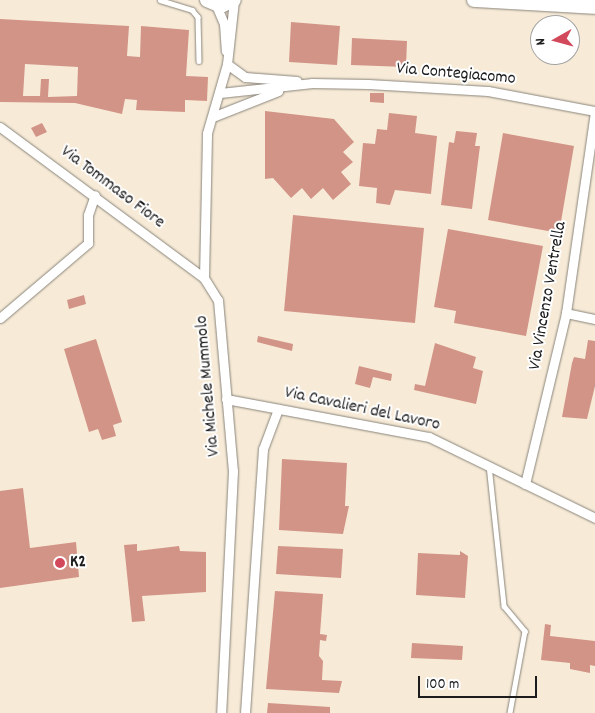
<!DOCTYPE html>
<html>
<head>
<meta charset="utf-8">
<style>
	body { margin:0 }
	#map { position:relative; width:595px; height:713px; overflow:hidden; background:#f7ebd8; font-family:Dekko,sans-serif }
	div>[style] { position:absolute }
	[style*='--x'] { left:calc(var(--x)*1px); top:calc(var(--y)*1px); width:calc(var(--w)*1px); rotate:calc(var(--a)*1deg) }
	.building>* { inset:0; background:#d29487 }
	.roads { filter:drop-shadow(0 0 1px #8a847a) drop-shadow(0 0 1px #8a847a) }
	.lane>* { height:4.5px; margin:-2.25px; padding:0 2.25px; transform-origin:2.25px; border-radius:2.25px; background:#fff }
	.street>* { height:9px; margin:-4.5px; padding:0 4.5px; transform-origin:4.5px; border-radius:4.5px; background:#fff }
	.secondary>* { height:14px; margin:-7px; padding:0 7px; transform-origin:7px; border-radius:7px; background:#fff }
	.dots>* { width:14px; height:14px; translate:-50% -50%; box-sizing:border-box; border:2px solid #fff; border-radius:50% }
	span { translate:-50% -50%; white-space:nowrap; text-align:center; line-height:1.15; -webkit-text-stroke:4px #fff; paint-order:stroke }
	.street-label { font-size:18px; color:#1c1c1c }
	.poi-label { font-size:18px; color:#1c1c1c; font-weight:700 }
	.left { translate:0 -50%; text-align:left }
	.north { position:absolute; left:530px; top:15px; width:50px; height:50px; box-sizing:border-box; background:#fff; border:1px solid #a4a4a4; border-radius:50%; rotate:263deg; font-size:14px; font-weight:700; line-height:20px; text-align:center; color:#1c1c1c }
	.north::after { content:''; display:block; margin:auto; width:18px; height:22px; background:#d1495b; clip-path:polygon(50% 0,100% 100%,50% 72%,0 100%) }
	.scale { position:absolute; left:418px; top:676px; width:119px; height:22px; box-sizing:border-box; border:2px solid #1c1c1c; border-top:0; padding-left:6px; font-size:15px; line-height:18px; white-space:nowrap; color:#1c1c1c; -webkit-text-stroke:4px #fff; paint-order:stroke }
</style>
</head>
<body>
<div id="map">
	<div class="building">
		<i style="clip-path:polygon(evenodd,0 19px,129px 26px,127px 56px,140px 57px,141px 26px,189px 30px,186px 76px,208px 77px,207px 101px,185px 100px,185px 112px,136px 110px,137px 100px,125px 99px,122px 114px,75px 103px,0 102px,0 19px,25px 64px,78px 67px,77px 96px,48px 97px,49px 79px,41px 79px,40px 96px,23px 96px,25px 64px)"></i>
		<i style="clip-path:polygon(291px 22px,340px 26px,337px 65px,289px 62px)"></i>
		<i style="clip-path:polygon(352px 38px,407px 41px,406px 67px,351px 65px)"></i>
		<i style="clip-path:polygon(370px 93px,384px 93px,384px 103px,370px 102px)"></i>
		<i style="clip-path:polygon(265px 111px,334px 119px,354px 142px,343px 152px,353px 162px,341px 172px,351px 184px,333px 200px,323px 188px,311px 199px,302px 188px,291px 198px,273px 178px,265px 179px)"></i>
		<i style="clip-path:polygon(389px 113px,417px 116px,415px 133px,437px 136px,431px 194px,395px 190px,390px 205px,376px 203px,377px 188px,359px 186px,363px 143px,375px 144px,377px 129px,387px 130px)"></i>
		<i style="clip-path:polygon(42px 123px,47px 132px,36px 137px,31px 128px)"></i>
		<i style="clip-path:polygon(456px 131px,477px 133px,475px 146px,480px 146px,472px 209px,441px 205px,449px 142px,454px 143px)"></i>
		<i style="clip-path:polygon(503px 133px,574px 146px,559px 233px,488px 220px)"></i>
		<i style="clip-path:polygon(293px 215px,424px 228px,415px 323px,284px 311px)"></i>
		<i style="clip-path:polygon(448px 229px,543px 246px,526px 336px,454px 323px,456px 311px,434px 307px)"></i>
		<i style="clip-path:polygon(84px 295px,86px 304px,69px 309px,67px 300px)"></i>
		<i style="clip-path:polygon(258px 336px,293px 344px,292px 351px,257px 342px)"></i>
		<i style="clip-path:polygon(96px 339px,122px 422px,113px 425px,116px 436px,102px 440px,98px 429px,89px 432px,64px 349px)"></i>
		<i style="clip-path:polygon(588px 340px,595px 341px,595px 386px,587px 419px,562px 417px,572px 363px,574px 357px,585px 359px)"></i>
		<i style="clip-path:polygon(435px 343px,476px 357px,473px 368px,483px 371px,476px 404px,414px 390px,415px 384px,425px 386px)"></i>
		<i style="clip-path:polygon(359px 366px,392px 374px,391px 381px,373px 377px,370px 388px,355px 384px)"></i>
		<i style="clip-path:polygon(282px 459px,347px 463px,345px 506px,349px 506px,343px 534px,279px 530px)"></i>
		<i style="clip-path:polygon(23px 488px,30px 548px,76px 542px,79px 577px,0 588px,0 491px)"></i>
		<i style="clip-path:polygon(137px 544px,137px 551px,179px 546px,180px 551px,206px 552px,206px 592px,142px 596px,145px 621px,132px 622px,124px 545px)"></i>
		<i style="clip-path:polygon(278px 546px,343px 549px,341px 578px,276px 574px)"></i>
		<i style="clip-path:polygon(460px 551px,468px 556px,465px 598px,416px 595px,418px 553px,460px 555px)"></i>
		<i style="clip-path:polygon(275px 591px,323px 594px,320px 634px,327px 635px,326px 641px,320px 640px,319px 656px,323px 661px,322px 680px,342px 681px,339px 693px,266px 689px)"></i>
		<i style="clip-path:polygon(545px 624px,551px 625px,550px 636px,595px 641px,595px 666px,590px 665px,590px 673px,570px 669px,570px 663px,541px 660px)"></i>
		<i style="clip-path:polygon(412px 643px,463px 646px,462px 660px,411px 658px)"></i>
		<i style="clip-path:polygon(268px 703px,330px 707px,330px 713px,267px 713px)"></i>
	</div>
	<div class="roads">
		<div class="lane">
			<i style="--x:160;--y:0;--w:34;--a:17"></i>
			<i style="--x:192;--y:10;--w:9;--a:49"></i>
			<i style="--x:198;--y:17;--w:44;--a:88.7"></i>
			<i style="--x:489;--y:465;--w:142;--a:83.9"></i>
			<i style="--x:504;--y:606;--w:33;--a:50"></i>
			<i style="--x:525;--y:631;--w:83;--a:100.4"></i>
		</div>
		<div class="street">
			<i style="--x:216;--y:5;--w:21;--a:67"></i>
			<i style="--x:224;--y:24;--w:27;--a:86"></i>
			<i style="--x:227;--y:64;--w:22;--a:36"></i>
			<i style="--x:245;--y:77;--w:52;--a:4.4"></i>
			<i style="--x:220;--y:93;--w:93;--a:-6.2"></i>
			<i style="--x:312;--y:83;--w:56;--a:1"></i>
			<i style="--x:368;--y:84;--w:120;--a:3.3"></i>
			<i style="--x:488;--y:91;--w:109;--a:10.6"></i>
			<i style="--x:215;--y:116;--w:68;--a:-21.6"></i>
			<i style="--x:0;--y:127;--w:254;--a:36.5"></i>
			<i style="--x:204;--y:278;--w:26;--a:58"></i>
			<i style="--x:218;--y:300;--w:172;--a:85"></i>
			<i style="--x:233;--y:471;--w:242;--a:92.8"></i>
			<i style="--x:204;--y:278;--w:145;--a:-88.8"></i>
			<i style="--x:207;--y:133;--w:72;--a:-73.8"></i>
			<i style="--x:227;--y:64;--w:63;--a:-83.7"></i>
			<i style="--x:566;--y:313;--w:30;--a:12"></i>
			<i style="--x:0;--y:318;--w:116;--a:-40.4"></i>
			<i style="--x:88;--y:243;--w:28;--a:-90"></i>
			<i style="--x:88;--y:215;--w:21;--a:-71"></i>
			<i style="--x:226;--y:399;--w:207;--a:10.6"></i>
			<i style="--x:429;--y:437;--w:185;--a:26"></i>
			<i style="--x:525;--y:484;--w:176;--a:-76.5"></i>
			<i style="--x:566;--y:313;--w:204;--a:-81.8"></i>
			<i style="--x:245;--y:713;--w:265;--a:-86.1"></i>
			<i style="--x:263;--y:449;--w:43;--a:-69.4"></i>
		</div>
		<div class="secondary">
			<i style="--x:207;--y:0;--w:15;--a:23"></i>
			<i style="--x:221;--y:6;--w:14;--a:-25"></i>
			<i style="--x:474;--y:0;--w:121;--a:3.3"></i>
		</div>
	</div>
	<div class="dots">
		<i style="left:60px;top:563px;background:#d1495b"></i>
	</div>
	<div class="street-label">
		<span style="left:456px;top:75px;rotate:5deg">Via Contegiacomo</span>
		<span style="left:112px;top:188px;rotate:37deg">Via Tommaso Fiore</span>
		<span style="left:549px;top:296px;rotate:-80deg">Via Vincenzo Ventrella</span>
		<span style="left:209px;top:386px;rotate:-95deg">Via Michele Mummolo</span>
		<span style="left:362px;top:410px;rotate:12deg">Via Cavalieri del Lavoro</span>
	</div>
	<div class="poi-label">
		<span class="left" style="left:70px;top:563px">K2</span>
	</div>
	<div class="north">N</div>
	<div class="scale">100 m</div>
</div>
</body>
</html>
